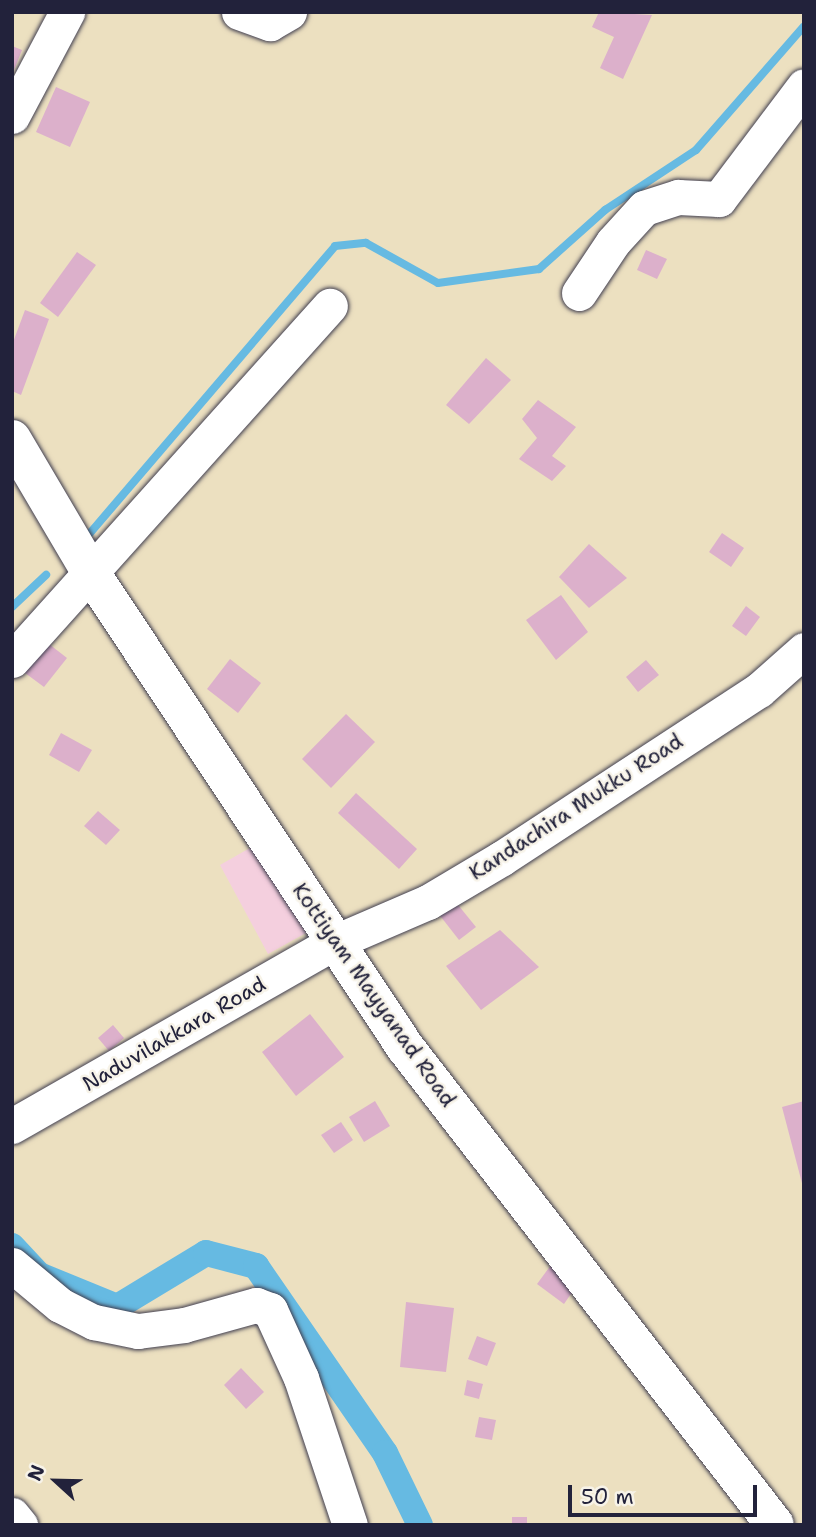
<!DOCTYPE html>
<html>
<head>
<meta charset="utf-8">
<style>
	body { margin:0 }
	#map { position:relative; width:816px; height:1537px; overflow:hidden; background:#ece0c0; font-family:"Shantell Sans",sans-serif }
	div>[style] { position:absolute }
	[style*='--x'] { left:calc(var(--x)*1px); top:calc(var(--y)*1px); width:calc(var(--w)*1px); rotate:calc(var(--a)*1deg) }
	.built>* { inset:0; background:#f4cfde }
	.stream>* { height:8px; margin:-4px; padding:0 4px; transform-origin:4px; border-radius:4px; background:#66bae2 }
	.canal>* { height:26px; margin:-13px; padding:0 13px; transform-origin:13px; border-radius:13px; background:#66bae2 }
	.building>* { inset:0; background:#dcb0cb }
	.roads { filter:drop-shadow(0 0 2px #403e4f) drop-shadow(0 0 2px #403e4f) }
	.minor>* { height:35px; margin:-17.5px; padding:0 17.5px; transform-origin:17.5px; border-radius:17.5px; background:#fff }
	.major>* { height:38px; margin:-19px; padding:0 19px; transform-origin:19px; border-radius:19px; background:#fff }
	span { translate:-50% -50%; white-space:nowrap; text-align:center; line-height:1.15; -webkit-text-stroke:5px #f7f3e8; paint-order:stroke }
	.street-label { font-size:21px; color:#22223b }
	.frame { position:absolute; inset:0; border:14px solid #22223b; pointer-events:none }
	.north { position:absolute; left:21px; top:1446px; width:70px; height:70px; -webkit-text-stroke:5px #f7f3e8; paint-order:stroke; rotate:292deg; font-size:19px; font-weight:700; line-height:28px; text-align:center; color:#22223b }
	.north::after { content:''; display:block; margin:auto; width:24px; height:32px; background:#22223b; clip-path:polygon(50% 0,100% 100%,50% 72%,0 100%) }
	.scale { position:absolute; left:568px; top:1485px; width:189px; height:32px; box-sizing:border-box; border:4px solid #22223b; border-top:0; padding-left:9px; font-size:21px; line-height:24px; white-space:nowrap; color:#22223b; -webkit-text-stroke:5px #f7f3e8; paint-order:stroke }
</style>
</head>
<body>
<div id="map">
	<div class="built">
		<i style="clip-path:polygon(257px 844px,306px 933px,268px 954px,220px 865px)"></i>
	</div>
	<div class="stream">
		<i style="--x:85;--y:539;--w:385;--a:-49.5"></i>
		<i style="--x:335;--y:246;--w:31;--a:-6"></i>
		<i style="--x:366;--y:243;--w:82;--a:29.1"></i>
		<i style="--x:438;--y:283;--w:102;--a:-7.9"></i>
		<i style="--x:539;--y:269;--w:89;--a:-41.8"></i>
		<i style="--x:605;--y:210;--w:109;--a:-33.4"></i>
		<i style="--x:696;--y:150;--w:164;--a:-48.9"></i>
		<i style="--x:12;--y:607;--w:47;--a:-43.3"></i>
	</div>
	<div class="canal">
		<i style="--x:12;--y:1246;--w:40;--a:47"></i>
		<i style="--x:39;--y:1275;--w:84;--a:22.3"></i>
		<i style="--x:117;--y:1307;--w:104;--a:-31.2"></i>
		<i style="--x:206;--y:1253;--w:52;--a:14.6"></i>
		<i style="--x:256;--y:1266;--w:227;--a:55.4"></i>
		<i style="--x:385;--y:1453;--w:80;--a:64.1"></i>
	</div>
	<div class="building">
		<i style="clip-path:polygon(599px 12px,652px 15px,623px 79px,600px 68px,614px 37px,592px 27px)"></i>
		<i style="clip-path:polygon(12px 46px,22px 50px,12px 75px)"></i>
		<i style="clip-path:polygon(56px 87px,90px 102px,70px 147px,36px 132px)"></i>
		<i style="clip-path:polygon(646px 250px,667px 259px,657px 279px,637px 270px)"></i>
		<i style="clip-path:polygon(77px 252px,96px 265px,58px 317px,40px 303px)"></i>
		<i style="clip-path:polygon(25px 310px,49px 319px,21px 395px,12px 391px,12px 345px)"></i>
		<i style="clip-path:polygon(486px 358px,511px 380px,469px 424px,446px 405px)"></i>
		<i style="clip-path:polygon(538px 400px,576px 427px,552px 456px,566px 466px,552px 481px,519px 459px,537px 438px,522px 419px)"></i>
		<i style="clip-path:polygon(722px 533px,744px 548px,731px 567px,709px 552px)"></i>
		<i style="clip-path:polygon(589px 544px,627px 578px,589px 608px,559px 577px)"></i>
		<i style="clip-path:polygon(561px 595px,588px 632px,556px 660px,526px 620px)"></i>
		<i style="clip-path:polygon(746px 606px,760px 617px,746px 636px,732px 626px)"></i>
		<i style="clip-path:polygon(40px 637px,67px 658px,44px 687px,17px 667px)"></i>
		<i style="clip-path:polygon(230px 659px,261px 683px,238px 713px,207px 689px)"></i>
		<i style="clip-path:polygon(646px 660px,659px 675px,638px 692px,626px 677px)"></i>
		<i style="clip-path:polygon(346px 714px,375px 742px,331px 788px,302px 759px)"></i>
		<i style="clip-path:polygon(61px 733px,92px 750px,79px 772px,49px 755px)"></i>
		<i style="clip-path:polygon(356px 793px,417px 849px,399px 869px,338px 813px)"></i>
		<i style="clip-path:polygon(98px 811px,120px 830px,106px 845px,84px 826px)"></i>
		<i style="clip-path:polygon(450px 895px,476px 927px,459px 940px,434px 908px)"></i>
		<i style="clip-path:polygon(500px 930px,539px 967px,481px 1010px,446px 966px)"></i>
		<i style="clip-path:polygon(310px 1014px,344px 1057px,296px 1096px,262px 1052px)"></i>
		<i style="clip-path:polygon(113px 1025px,124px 1038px,109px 1051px,98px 1038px)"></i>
		<i style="clip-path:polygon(375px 1101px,390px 1126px,364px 1142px,349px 1117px)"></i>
		<i style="clip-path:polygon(804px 1101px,804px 1187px,803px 1187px,782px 1107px)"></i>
		<i style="clip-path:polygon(341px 1122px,353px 1140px,334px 1153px,321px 1135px)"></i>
		<i style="clip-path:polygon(551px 1265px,577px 1285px,564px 1304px,537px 1284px)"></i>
		<i style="clip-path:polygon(406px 1302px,454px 1308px,446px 1372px,400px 1367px)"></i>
		<i style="clip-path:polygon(477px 1336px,496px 1343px,487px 1366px,468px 1359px)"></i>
		<i style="clip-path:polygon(241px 1368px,264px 1392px,246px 1409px,224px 1385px)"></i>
		<i style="clip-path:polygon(467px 1380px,483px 1384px,479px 1399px,464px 1395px)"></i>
		<i style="clip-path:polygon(479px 1417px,496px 1420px,492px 1440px,475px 1437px)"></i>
		<i style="clip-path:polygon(512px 1517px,527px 1517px,527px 1525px,512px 1525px)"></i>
	</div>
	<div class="roads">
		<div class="minor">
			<i style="--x:239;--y:12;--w:33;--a:20"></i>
			<i style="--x:270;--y:23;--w:22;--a:-30"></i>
			<i style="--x:12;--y:116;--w:118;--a:-62.1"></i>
			<i style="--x:579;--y:293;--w:61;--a:-56.3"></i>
			<i style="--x:613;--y:242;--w:46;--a:-47.6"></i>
			<i style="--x:644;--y:208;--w:36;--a:-18"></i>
			<i style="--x:678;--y:197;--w:41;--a:2.8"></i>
			<i style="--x:719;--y:199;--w:141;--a:-53"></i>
			<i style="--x:12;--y:660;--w:476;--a:-48.1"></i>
			<i style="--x:12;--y:1126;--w:372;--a:-29.7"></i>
			<i style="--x:335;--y:942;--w:101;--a:-23.3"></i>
			<i style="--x:428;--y:902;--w:86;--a:-30.7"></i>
			<i style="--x:502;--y:858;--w:307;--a:-33.2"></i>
			<i style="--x:759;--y:690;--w:60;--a:-41.6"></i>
			<i style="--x:12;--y:1265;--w:62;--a:39.8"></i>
			<i style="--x:60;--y:1305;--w:38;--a:27"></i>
			<i style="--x:94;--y:1322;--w:45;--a:11.6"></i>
			<i style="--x:138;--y:1331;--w:46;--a:-7.4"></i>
			<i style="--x:184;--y:1325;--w:75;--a:-15.5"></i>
			<i style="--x:256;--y:1305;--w:15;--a:20"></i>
			<i style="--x:270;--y:1310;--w:75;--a:65.5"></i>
			<i style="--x:301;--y:1378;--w:155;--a:71.6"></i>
			<i style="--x:12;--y:1515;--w:13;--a:51"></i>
		</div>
		<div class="major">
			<i style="--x:12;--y:439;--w:156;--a:59.5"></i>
			<i style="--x:91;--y:573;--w:569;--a:56.48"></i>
			<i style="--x:405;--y:1047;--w:604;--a:52.26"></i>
		</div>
	</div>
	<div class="street-label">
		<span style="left:576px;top:807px;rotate:-33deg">Kandachira Mukku Road</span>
		<span style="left:374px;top:995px;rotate:55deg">Kottiyam Mayyanad Road</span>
		<span style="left:174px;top:1034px;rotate:-30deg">Naduvilakkara Road</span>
	</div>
	<div class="frame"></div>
	<div class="north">N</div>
	<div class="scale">50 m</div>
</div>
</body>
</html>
